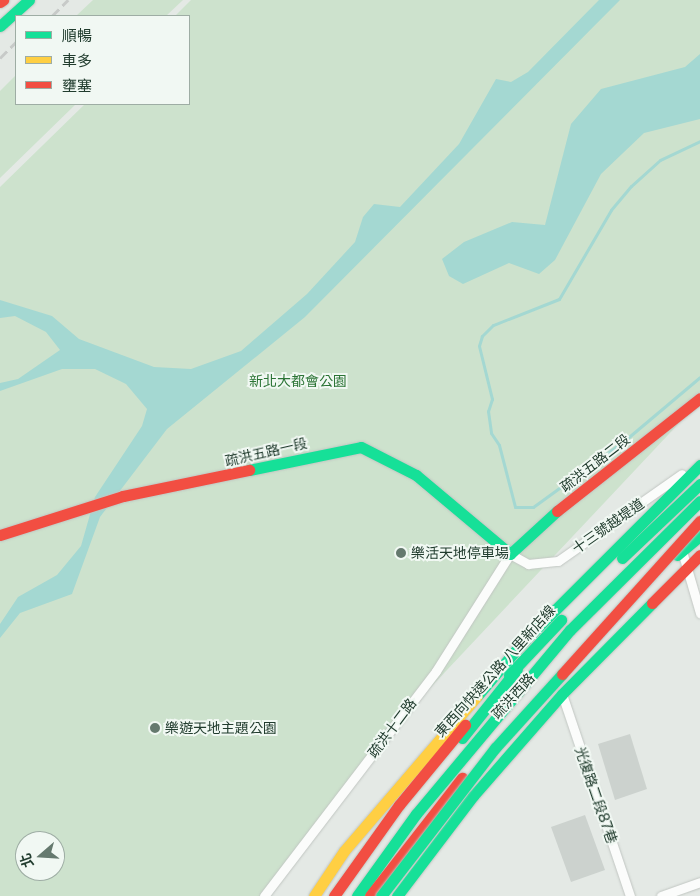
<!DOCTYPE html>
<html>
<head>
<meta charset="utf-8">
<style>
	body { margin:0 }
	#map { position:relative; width:700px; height:896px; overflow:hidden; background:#e4e9e5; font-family:"Public Sans","Noto Sans TC",sans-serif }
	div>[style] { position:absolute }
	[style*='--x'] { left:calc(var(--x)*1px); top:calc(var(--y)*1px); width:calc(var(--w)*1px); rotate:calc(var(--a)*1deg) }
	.green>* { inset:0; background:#cde2cd }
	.water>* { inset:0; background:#a4d8d2 }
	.stream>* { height:3px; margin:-1.5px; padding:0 1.5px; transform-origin:1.5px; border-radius:1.5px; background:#a4d8d2 }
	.building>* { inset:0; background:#ccd2ce }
	.roads { filter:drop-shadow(0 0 1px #c1c6c2) drop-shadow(0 0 1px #c1c6c2) }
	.street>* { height:9px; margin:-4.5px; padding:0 4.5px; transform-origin:4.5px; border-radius:4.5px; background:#fbfcfb }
	.fast>* { height:11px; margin:-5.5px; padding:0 5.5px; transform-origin:5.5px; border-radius:5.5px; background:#16e098 }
	.slow>* { height:11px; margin:-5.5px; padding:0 5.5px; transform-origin:5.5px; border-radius:5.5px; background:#ffcf43 }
	.jam>* { height:11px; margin:-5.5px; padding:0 5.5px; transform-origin:5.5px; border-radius:5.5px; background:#f24e42 }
	.rail>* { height:3px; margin-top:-1.5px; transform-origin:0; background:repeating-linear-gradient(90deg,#c7cac8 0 10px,transparent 0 15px) }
	.bridges { filter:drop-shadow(0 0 1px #bcc5c0) drop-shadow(0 0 1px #bcc5c0) }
	.fast-bridge>* { height:11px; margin:-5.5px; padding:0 5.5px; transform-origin:5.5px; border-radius:5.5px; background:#16e098 }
	.jam-bridge>* { height:11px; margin:-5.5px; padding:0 5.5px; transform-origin:5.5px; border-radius:5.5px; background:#f24e42 }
	.dots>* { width:14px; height:14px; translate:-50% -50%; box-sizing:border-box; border:2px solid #f1f8f3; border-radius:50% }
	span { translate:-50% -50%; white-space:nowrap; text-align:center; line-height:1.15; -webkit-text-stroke:4px #f1f8f3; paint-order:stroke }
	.park-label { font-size:14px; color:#2b7435 }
	.street-label { font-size:14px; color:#213c2e }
	.poi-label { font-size:14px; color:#213c2e }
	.left { translate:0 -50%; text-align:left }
	.legend { position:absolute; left:15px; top:15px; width:175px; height:90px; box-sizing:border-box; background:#f1f8f3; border:1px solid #9eada4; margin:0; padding:6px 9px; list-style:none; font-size:15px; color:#213c2e }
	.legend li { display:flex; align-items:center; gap:10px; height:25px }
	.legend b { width:25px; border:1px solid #9eada4 }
	.north { position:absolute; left:15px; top:831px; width:50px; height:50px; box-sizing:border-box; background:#f1f8f3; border:1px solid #9eada4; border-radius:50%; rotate:251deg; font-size:14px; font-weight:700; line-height:20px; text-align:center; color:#213c2e }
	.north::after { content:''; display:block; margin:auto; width:18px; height:22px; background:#65796e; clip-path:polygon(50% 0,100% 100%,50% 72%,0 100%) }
</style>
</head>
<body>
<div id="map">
	<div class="green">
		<i style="clip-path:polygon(93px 0,183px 0,166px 16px,76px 16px)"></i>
		<i style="clip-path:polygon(evenodd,191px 0,700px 0,700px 401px,399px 721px,261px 896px,0 896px,0 187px,85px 104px,189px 104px,189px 16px,175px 16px,191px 0,25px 841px,55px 841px,55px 871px,25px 871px,25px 841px)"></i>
		<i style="clip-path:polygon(16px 75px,16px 104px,76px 104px,0 178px,0 91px)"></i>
	</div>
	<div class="water">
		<i style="clip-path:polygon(599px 0,620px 0,305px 317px,167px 429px,100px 517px,72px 594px,20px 613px,0 638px,0 624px,18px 597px,57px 575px,81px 546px,95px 497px,142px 426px,147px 409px,126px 384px,95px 369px,62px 369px,0 391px,0 383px,18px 379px,60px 350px,46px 332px,15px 316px,0 318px,0 300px,52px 316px,79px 339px,154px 367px,191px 369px,241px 351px,307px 294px,355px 242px,363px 217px,374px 204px,400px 207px,459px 144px,496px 79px,511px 82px,528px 72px)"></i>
		<i style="clip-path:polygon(700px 54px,700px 119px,644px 133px,601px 174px,555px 260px,539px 274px,509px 263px,463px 284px,449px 276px,442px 259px,464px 242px,512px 222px,545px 225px,571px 124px,601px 89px,685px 67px)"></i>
	</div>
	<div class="stream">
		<i style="--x:700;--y:141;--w:44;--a:154.6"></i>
		<i style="--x:660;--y:160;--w:39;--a:138"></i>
		<i style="--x:631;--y:186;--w:31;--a:130"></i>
		<i style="--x:611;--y:210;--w:103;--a:120.3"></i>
		<i style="--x:559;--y:299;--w:71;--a:158.5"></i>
		<i style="--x:493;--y:325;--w:16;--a:135"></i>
		<i style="--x:482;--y:336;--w:10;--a:107"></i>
		<i style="--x:479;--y:346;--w:55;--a:76.2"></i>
		<i style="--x:492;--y:399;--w:13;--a:108"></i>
		<i style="--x:488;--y:411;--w:22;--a:82"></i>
		<i style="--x:491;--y:433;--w:14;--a:56"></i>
		<i style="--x:499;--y:445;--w:64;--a:75.5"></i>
		<i style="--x:515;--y:507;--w:18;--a:0"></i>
		<i style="--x:533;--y:507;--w:112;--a:-36"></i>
		<i style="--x:624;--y:441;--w:99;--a:-40.1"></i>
	</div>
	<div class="building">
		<i style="clip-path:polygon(630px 734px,647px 789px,615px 800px,598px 744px)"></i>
		<i style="clip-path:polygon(585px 815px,605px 870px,571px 882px,551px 827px)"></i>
	</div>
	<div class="roads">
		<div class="street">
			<i style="--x:682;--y:551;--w:65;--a:73.8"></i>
			<i style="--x:562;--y:694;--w:213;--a:71.4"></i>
			<i style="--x:264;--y:896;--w:283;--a:-52.6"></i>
			<i style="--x:436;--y:671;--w:138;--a:-57.7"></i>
			<i style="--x:510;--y:554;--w:21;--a:29"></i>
			<i style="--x:528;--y:564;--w:30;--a:-6"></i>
			<i style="--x:558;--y:561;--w:151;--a:-35.1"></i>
			<i style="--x:661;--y:896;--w:41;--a:-19.7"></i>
		</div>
		<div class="fast">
			<i style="--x:0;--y:26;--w:39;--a:-42"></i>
			<i style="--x:249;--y:470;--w:114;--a:-11.6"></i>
			<i style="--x:361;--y:447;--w:62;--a:27"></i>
			<i style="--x:416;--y:475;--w:123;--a:40"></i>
			<i style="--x:510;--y:554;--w:64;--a:-42.5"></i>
			<i style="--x:677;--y:555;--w:30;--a:-40"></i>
			<i style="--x:622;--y:558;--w:108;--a:-43.5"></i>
			<i style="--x:509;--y:675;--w:76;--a:-46.6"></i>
			<i style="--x:477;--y:696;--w:70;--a:-49.7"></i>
			<i style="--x:522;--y:643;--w:252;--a:-45"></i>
			<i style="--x:462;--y:738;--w:88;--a:-51.4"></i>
			<i style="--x:357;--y:896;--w:101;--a:-54.3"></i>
			<i style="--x:416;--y:814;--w:240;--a:-50.1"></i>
			<i style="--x:570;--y:630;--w:183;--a:-44.8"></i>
			<i style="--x:397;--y:896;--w:126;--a:-52.8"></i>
			<i style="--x:473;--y:796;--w:135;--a:-48.9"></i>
			<i style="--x:562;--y:694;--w:128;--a:-45.3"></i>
		</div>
		<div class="slow">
			<i style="--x:314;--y:896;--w:54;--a:-56.3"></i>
			<i style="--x:344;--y:851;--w:204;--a:-49.4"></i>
		</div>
		<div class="jam">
			<i style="--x:0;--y:2;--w:4;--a:-34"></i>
			<i style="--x:557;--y:511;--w:182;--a:-38.3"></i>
			<i style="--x:0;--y:535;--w:129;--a:-17.6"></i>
			<i style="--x:123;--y:496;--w:129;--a:-11.7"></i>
			<i style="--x:652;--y:603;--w:68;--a:-45"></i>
			<i style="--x:334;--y:896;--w:112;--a:-54.5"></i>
			<i style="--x:399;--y:805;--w:104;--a:-50.5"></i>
			<i style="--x:370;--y:896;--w:150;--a:-52.1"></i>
		</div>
	</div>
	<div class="rail">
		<i style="--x:52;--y:16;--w:23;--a:-45"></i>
		<i style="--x:0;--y:58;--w:23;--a:-45"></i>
	</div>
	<div class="bridges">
		<div class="fast-bridge">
			<i style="--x:381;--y:896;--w:187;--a:-52.4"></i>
			<i style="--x:495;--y:748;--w:100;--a:-47.8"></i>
		</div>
		<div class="jam-bridge">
			<i style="--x:562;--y:674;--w:206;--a:-48"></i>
		</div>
	</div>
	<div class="dots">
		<i style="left:401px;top:553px;background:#65796e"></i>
		<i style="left:155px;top:728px;background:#65796e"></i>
	</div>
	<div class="park-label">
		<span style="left:298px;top:381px">新北大都會公園</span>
	</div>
	<div class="street-label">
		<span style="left:266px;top:452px;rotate:-13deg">疏洪五路一段</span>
		<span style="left:595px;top:463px;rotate:-38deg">疏洪五路二段</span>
		<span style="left:608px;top:526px;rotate:-35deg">十三號越堤道</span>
		<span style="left:495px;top:671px;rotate:-48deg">東西向快速公路 八里新店線</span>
		<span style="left:513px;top:696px;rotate:-48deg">疏洪西路</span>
		<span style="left:392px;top:728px;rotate:-53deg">疏洪十二路</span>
		<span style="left:596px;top:795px;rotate:71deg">光復路二段87巷</span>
	</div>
	<div class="poi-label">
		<span class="left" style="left:411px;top:553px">樂活天地停車場</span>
		<span class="left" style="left:165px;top:728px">樂遊天地主題公園</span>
	</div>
	<ul class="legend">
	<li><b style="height:6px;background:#16e098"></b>順暢</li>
	<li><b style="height:6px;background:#ffcf43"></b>車多</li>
	<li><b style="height:6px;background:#f24e42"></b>壅塞</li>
	</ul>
	<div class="north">北</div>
</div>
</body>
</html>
